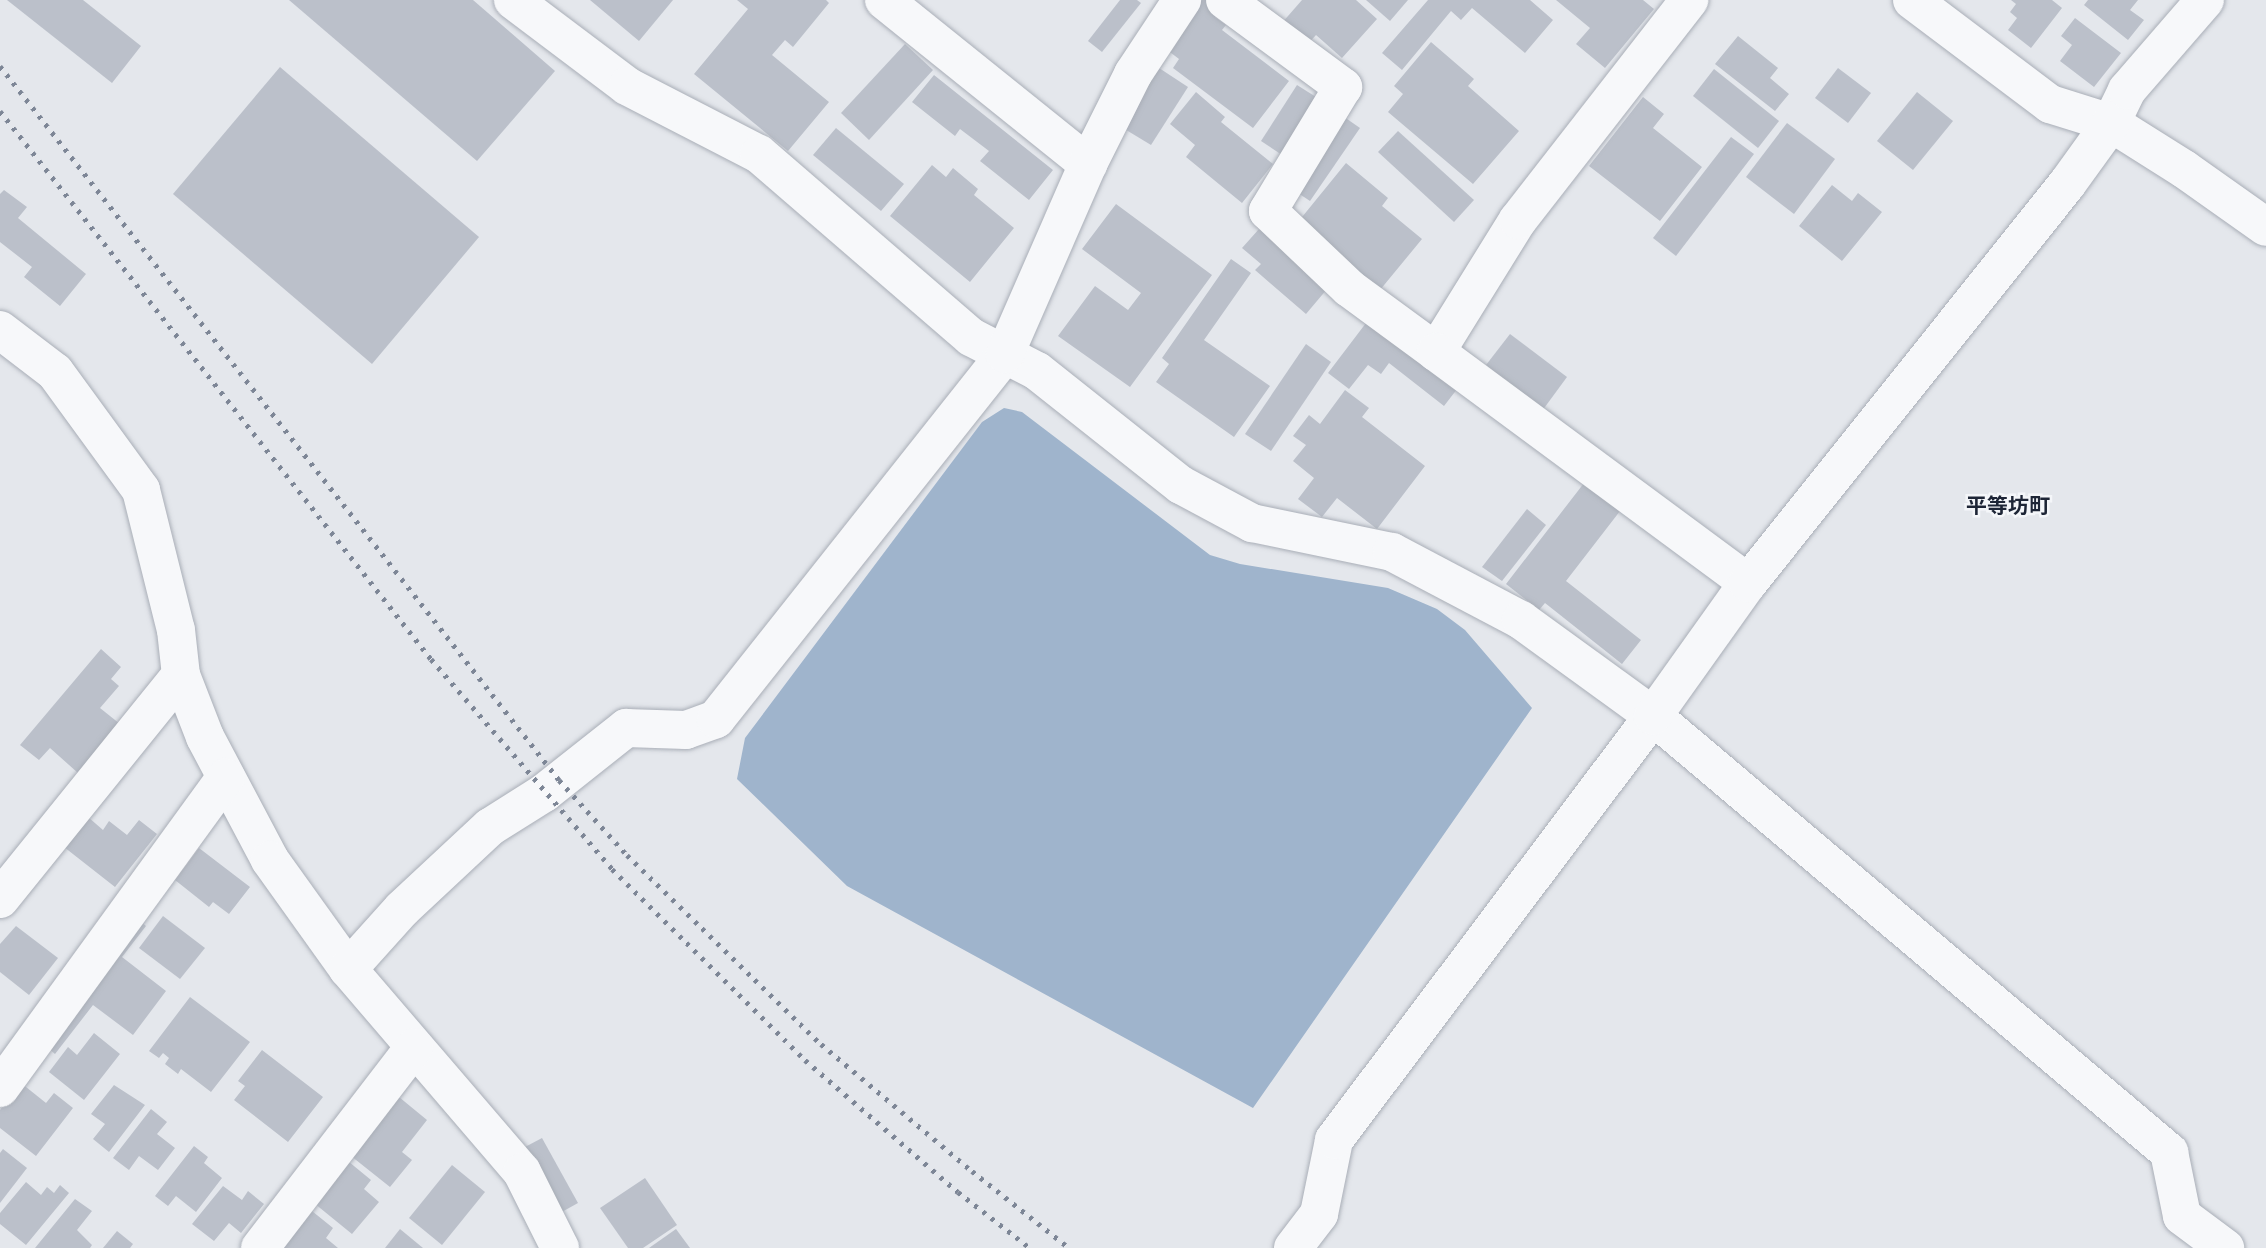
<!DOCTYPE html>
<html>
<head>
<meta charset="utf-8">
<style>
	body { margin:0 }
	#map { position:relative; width:2266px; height:1248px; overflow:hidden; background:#e4e7ec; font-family:"PT Sans","Noto Sans JP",sans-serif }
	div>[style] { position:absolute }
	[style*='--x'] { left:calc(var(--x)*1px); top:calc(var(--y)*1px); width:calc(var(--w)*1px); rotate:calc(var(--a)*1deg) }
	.water>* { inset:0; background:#9fb4cc }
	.building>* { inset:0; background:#bbc0ca }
	.roads { filter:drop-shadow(0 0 2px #a9aeb7) drop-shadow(0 0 2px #a9aeb7) }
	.minor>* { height:38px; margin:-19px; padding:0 19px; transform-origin:19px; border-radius:19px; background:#f7f8fa }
	.rail>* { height:5px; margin-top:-2.5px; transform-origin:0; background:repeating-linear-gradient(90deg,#7d8696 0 3.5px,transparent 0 10.5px) }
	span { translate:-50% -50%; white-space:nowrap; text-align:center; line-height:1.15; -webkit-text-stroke:5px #f4f6f9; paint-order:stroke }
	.neighbourhood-label { font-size:21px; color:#1d2536; font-weight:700 }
</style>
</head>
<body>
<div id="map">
	<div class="water">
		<i style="clip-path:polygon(1004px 408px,1022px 412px,1210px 555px,1240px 564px,1388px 588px,1437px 609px,1465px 630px,1532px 708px,1253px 1108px,847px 886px,737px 779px,745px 738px,982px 422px)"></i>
	</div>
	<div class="building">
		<i style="clip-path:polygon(7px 0,83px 0,141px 46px,112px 83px)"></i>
		<i style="clip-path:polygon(289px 0,473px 0,555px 71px,477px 161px)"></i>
		<i style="clip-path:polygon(590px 0,673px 0,639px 41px)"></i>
		<i style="clip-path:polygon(737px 0,826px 0,829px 3px,793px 47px,785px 40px,772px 55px,829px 102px,788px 151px,694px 74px,748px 9px)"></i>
		<i style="clip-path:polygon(1120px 0,1137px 0,1141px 3px,1102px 52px,1088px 41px)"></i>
		<i style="clip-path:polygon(1197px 0,1214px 0,1215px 17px,1226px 25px,1222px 30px,1289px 81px,1253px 128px,1173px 68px,1179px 59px,1162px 46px)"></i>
		<i style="clip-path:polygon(1302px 0,1356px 0,1377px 19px,1342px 58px,1316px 35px,1305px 47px,1281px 24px)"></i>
		<i style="clip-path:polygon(1366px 0,1408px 0,1390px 21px)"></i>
		<i style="clip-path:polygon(1428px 0,1530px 0,1553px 20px,1525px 53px,1472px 8px,1461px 20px,1451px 11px,1402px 70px,1382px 53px)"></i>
		<i style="clip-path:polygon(1556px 0,1643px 0,1654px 9px,1605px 68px,1576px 44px,1590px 28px)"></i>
		<i style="clip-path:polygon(2011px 0,2052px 0,2062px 8px,2031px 48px,2008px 30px,2017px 18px,2010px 12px,2016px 4px)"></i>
		<i style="clip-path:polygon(2088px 0,2138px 0,2130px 10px,2144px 20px,2128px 40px,2084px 5px)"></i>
		<i style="clip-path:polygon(2075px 18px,2121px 53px,2094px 87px,2060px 61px,2072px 45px,2061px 36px)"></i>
		<i style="clip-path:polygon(1738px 36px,1778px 68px,1770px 78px,1789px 94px,1775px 111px,1715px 64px)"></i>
		<i style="clip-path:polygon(1431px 42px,1474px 79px,1468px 86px,1519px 131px,1473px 184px,1388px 112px,1403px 94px,1394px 86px)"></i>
		<i style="clip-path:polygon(905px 44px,933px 70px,869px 140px,841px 113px)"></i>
		<i style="clip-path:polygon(1156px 66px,1188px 87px,1151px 145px,1118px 125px)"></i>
		<i style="clip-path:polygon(280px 67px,479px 237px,372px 364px,173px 194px)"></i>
		<i style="clip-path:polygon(1838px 68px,1871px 93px,1848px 123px,1815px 98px)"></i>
		<i style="clip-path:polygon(1714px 69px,1779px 121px,1758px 148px,1693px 96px)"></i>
		<i style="clip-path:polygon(934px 75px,1053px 170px,1029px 200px,980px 161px,989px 151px,960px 129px,955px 136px,912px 102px)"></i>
		<i style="clip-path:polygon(1297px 85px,1324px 102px,1288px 159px,1261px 141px)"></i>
		<i style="clip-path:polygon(1196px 92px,1225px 117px,1221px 122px,1273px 164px,1242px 203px,1186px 157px,1195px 145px,1170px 124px)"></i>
		<i style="clip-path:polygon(1917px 92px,1953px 121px,1913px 170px,1877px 141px)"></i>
		<i style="clip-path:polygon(1643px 97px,1664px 114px,1653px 128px,1702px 167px,1660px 221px,1589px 166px)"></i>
		<i style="clip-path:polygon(1337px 112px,1360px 128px,1310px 201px,1286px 185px)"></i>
		<i style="clip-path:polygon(1787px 123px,1835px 159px,1794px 214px,1746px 177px)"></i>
		<i style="clip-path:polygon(836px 128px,904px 184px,881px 211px,813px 155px)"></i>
		<i style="clip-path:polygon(1398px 131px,1474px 200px,1454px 222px,1378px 152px)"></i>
		<i style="clip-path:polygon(1731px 137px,1754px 154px,1676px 256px,1653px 238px)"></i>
		<i style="clip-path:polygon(1346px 163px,1388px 198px,1382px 206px,1422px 239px,1380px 290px,1298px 222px)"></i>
		<i style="clip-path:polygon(932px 165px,946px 177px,953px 168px,978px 189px,974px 195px,1014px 228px,970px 282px,890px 216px)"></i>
		<i style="clip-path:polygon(1832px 185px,1852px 201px,1858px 193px,1882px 212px,1842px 261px,1799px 226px)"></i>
		<i style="clip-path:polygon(4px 190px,27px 207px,18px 218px,86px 274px,60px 306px,24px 277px,32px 267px,0 242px,0 194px)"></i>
		<i style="clip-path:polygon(1116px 204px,1212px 275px,1130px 387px,1058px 336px,1095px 286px,1128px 310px,1141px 293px,1082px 249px)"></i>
		<i style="clip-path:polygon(1259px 229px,1333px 282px,1306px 314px,1255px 270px,1261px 264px,1242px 248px)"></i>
		<i style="clip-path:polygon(1231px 259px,1251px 273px,1204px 340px,1270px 386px,1234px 437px,1156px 382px,1169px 364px,1162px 358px)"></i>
		<i style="clip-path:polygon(1366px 323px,1461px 384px,1444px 406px,1389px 363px,1381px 374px,1368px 365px,1349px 389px,1328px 373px)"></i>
		<i style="clip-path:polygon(1510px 334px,1567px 377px,1542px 411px,1486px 365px)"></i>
		<i style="clip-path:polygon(1306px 344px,1331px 362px,1271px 451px,1245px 434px)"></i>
		<i style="clip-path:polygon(1345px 390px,1369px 408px,1362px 417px,1425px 466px,1377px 529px,1337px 498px,1322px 517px,1298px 499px,1314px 478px,1293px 461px,1306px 445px,1293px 436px,1309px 415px,1320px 424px)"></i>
		<i style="clip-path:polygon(1591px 474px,1627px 502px,1566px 581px,1641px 640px,1622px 664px,1545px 603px,1539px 610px,1506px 584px)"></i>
		<i style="clip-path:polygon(1527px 509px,1546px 525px,1502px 581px,1482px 567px)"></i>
		<i style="clip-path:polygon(101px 649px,121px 667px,111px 679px,119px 686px,100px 708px,120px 724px,78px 773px,50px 748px,39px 760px,20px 745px)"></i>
		<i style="clip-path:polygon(88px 817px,103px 830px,109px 821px,127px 835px,139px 820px,157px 834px,115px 887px,64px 847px)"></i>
		<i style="clip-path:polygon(199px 848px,250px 887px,229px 914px,213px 902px,209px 907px,175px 880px)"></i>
		<i style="clip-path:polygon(163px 916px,205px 948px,180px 979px,139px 948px)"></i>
		<i style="clip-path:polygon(135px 917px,146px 926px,122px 957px,166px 991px,133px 1035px,93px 1005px,55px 1054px,40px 1041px)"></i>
		<i style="clip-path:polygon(16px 926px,58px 958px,29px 995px,0 972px,0 944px)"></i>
		<i style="clip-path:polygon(190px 997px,250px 1042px,211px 1092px,181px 1069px,178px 1074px,165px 1064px,169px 1058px,163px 1053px,159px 1058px,149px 1051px)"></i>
		<i style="clip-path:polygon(94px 1033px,120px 1054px,84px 1100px,49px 1072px,68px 1047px,77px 1055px)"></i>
		<i style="clip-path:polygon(262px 1050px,323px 1097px,288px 1142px,234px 1100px,245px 1086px,238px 1081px)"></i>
		<i style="clip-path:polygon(21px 1083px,46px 1103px,54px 1093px,73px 1108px,36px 1156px,0 1128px,0 1110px)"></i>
		<i style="clip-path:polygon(114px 1085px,145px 1105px,109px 1152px,93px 1139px,105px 1124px,91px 1114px)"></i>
		<i style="clip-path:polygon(399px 1097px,427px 1120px,402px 1152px,412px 1160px,390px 1187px,351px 1156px)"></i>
		<i style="clip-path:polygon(151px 1109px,167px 1122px,157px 1134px,175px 1148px,158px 1170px,139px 1156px,129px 1170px,113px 1158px)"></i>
		<i style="clip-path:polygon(542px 1138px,578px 1203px,560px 1213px,525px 1147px)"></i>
		<i style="clip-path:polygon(194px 1146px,208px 1157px,204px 1163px,222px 1178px,196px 1212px,176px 1196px,168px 1206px,155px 1196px)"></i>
		<i style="clip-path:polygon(3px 1149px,27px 1168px,0 1203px,0 1153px)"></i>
		<i style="clip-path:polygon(343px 1157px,371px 1180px,364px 1189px,379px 1202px,352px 1234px,309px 1199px)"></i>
		<i style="clip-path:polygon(452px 1165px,485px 1192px,442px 1245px,409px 1218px)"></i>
		<i style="clip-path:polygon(645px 1178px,677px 1225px,643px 1248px,628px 1248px,600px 1208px)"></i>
		<i style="clip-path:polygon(26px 1182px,41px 1195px,47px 1187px,54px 1193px,60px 1185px,69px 1193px,26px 1245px,0 1224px,0 1213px)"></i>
		<i style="clip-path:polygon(223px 1186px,242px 1200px,248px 1191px,264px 1204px,241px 1233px,229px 1223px,214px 1241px,192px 1224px)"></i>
		<i style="clip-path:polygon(75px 1199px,92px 1211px,77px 1230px,92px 1245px,90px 1248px,35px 1248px)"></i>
		<i style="clip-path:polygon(307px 1207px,333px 1228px,326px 1238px,338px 1248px,277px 1248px)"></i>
		<i style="clip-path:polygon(400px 1229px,423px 1248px,385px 1248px)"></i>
		<i style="clip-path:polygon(676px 1229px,690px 1248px,649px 1248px)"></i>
		<i style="clip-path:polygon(117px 1231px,133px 1244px,130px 1248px,103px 1248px)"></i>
	</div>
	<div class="roads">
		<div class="minor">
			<i style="--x:513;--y:0;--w:143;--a:37"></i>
			<i style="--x:627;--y:86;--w:148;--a:27.3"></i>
			<i style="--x:759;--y:154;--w:280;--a:40.8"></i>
			<i style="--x:971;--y:337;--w:74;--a:27.3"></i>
			<i style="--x:1037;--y:371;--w:184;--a:38.4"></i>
			<i style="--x:1181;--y:485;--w:81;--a:28.2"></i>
			<i style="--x:1252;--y:523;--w:143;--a:11.7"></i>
			<i style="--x:1392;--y:552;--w:146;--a:27.8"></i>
			<i style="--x:1521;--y:620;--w:163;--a:36"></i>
			<i style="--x:1653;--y:716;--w:676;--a:40.2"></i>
			<i style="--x:2169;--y:1152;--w:65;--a:78.5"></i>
			<i style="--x:2182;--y:1216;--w:54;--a:36.7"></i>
			<i style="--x:884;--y:0;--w:262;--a:38.8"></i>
			<i style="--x:1225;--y:0;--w:147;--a:36.4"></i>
			<i style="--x:1343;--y:87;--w:145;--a:121.2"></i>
			<i style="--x:1268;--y:211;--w:112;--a:43.5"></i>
			<i style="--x:1349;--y:288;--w:108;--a:36.3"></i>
			<i style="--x:1436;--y:352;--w:155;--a:-58.2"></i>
			<i style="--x:1518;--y:220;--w:279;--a:-52.1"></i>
			<i style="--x:1912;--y:0;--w:173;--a:37"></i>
			<i style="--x:2050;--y:104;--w:64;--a:17.3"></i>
			<i style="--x:2111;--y:123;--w:86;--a:32.2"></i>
			<i style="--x:2184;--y:169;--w:100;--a:35.3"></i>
			<i style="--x:0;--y:330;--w:69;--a:37.4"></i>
			<i style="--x:55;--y:372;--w:146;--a:53.9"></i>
			<i style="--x:141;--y:490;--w:144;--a:76"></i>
			<i style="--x:176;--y:630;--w:45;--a:83.7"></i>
			<i style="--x:181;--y:675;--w:66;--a:68.8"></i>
			<i style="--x:205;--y:737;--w:139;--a:62.1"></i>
			<i style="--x:270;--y:860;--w:134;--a:54.4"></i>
			<i style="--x:348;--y:969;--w:267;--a:49.4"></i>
			<i style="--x:522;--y:1172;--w:85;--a:63.4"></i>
			<i style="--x:1436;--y:352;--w:388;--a:36.5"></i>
			<i style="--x:0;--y:899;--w:288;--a:-51.1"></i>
			<i style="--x:348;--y:969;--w:81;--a:-48"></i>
			<i style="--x:402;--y:909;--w:120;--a:-43"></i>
			<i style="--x:490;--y:827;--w:64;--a:-32.2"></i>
			<i style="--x:544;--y:793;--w:105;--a:-38.4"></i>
			<i style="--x:626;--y:728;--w:60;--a:1.9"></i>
			<i style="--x:686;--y:730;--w:32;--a:-20"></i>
			<i style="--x:716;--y:719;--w:466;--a:-51.6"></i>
			<i style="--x:1005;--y:354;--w:207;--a:-66.4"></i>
			<i style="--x:1088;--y:164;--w:101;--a:-63.4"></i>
			<i style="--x:1133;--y:74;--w:89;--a:-56.5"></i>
			<i style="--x:0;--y:1088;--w:384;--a:-54"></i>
			<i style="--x:260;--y:1248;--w:253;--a:-52.5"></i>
			<i style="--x:1293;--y:1248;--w:43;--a:-52.6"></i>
			<i style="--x:1319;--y:1214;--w:76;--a:-78.5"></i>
			<i style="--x:1334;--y:1140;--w:531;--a:-53.04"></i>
			<i style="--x:1653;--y:716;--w:163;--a:-54.5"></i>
			<i style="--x:1748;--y:583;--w:511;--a:-51.36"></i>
			<i style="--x:2067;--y:184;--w:75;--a:-54.2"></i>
			<i style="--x:2111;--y:123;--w:37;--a:-64"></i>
			<i style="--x:2127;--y:90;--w:119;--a:-49.1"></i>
		</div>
	</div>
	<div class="rail">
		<i style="--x:0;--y:66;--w:907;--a:51.94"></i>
		<i style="--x:559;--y:780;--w:101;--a:47.8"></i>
		<i style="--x:627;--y:855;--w:271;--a:44.3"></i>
		<i style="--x:821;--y:1044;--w:197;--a:40.1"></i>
		<i style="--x:972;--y:1171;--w:124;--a:38.4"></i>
		<i style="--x:0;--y:111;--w:697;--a:51.82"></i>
		<i style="--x:431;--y:659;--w:277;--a:49.2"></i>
		<i style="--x:612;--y:869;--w:272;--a:44.7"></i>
		<i style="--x:805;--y:1060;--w:202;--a:40.8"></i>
		<i style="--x:958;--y:1192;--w:91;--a:37.9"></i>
	</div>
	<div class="neighbourhood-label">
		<span style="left:2008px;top:506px">平等坊町</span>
	</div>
</div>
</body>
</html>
